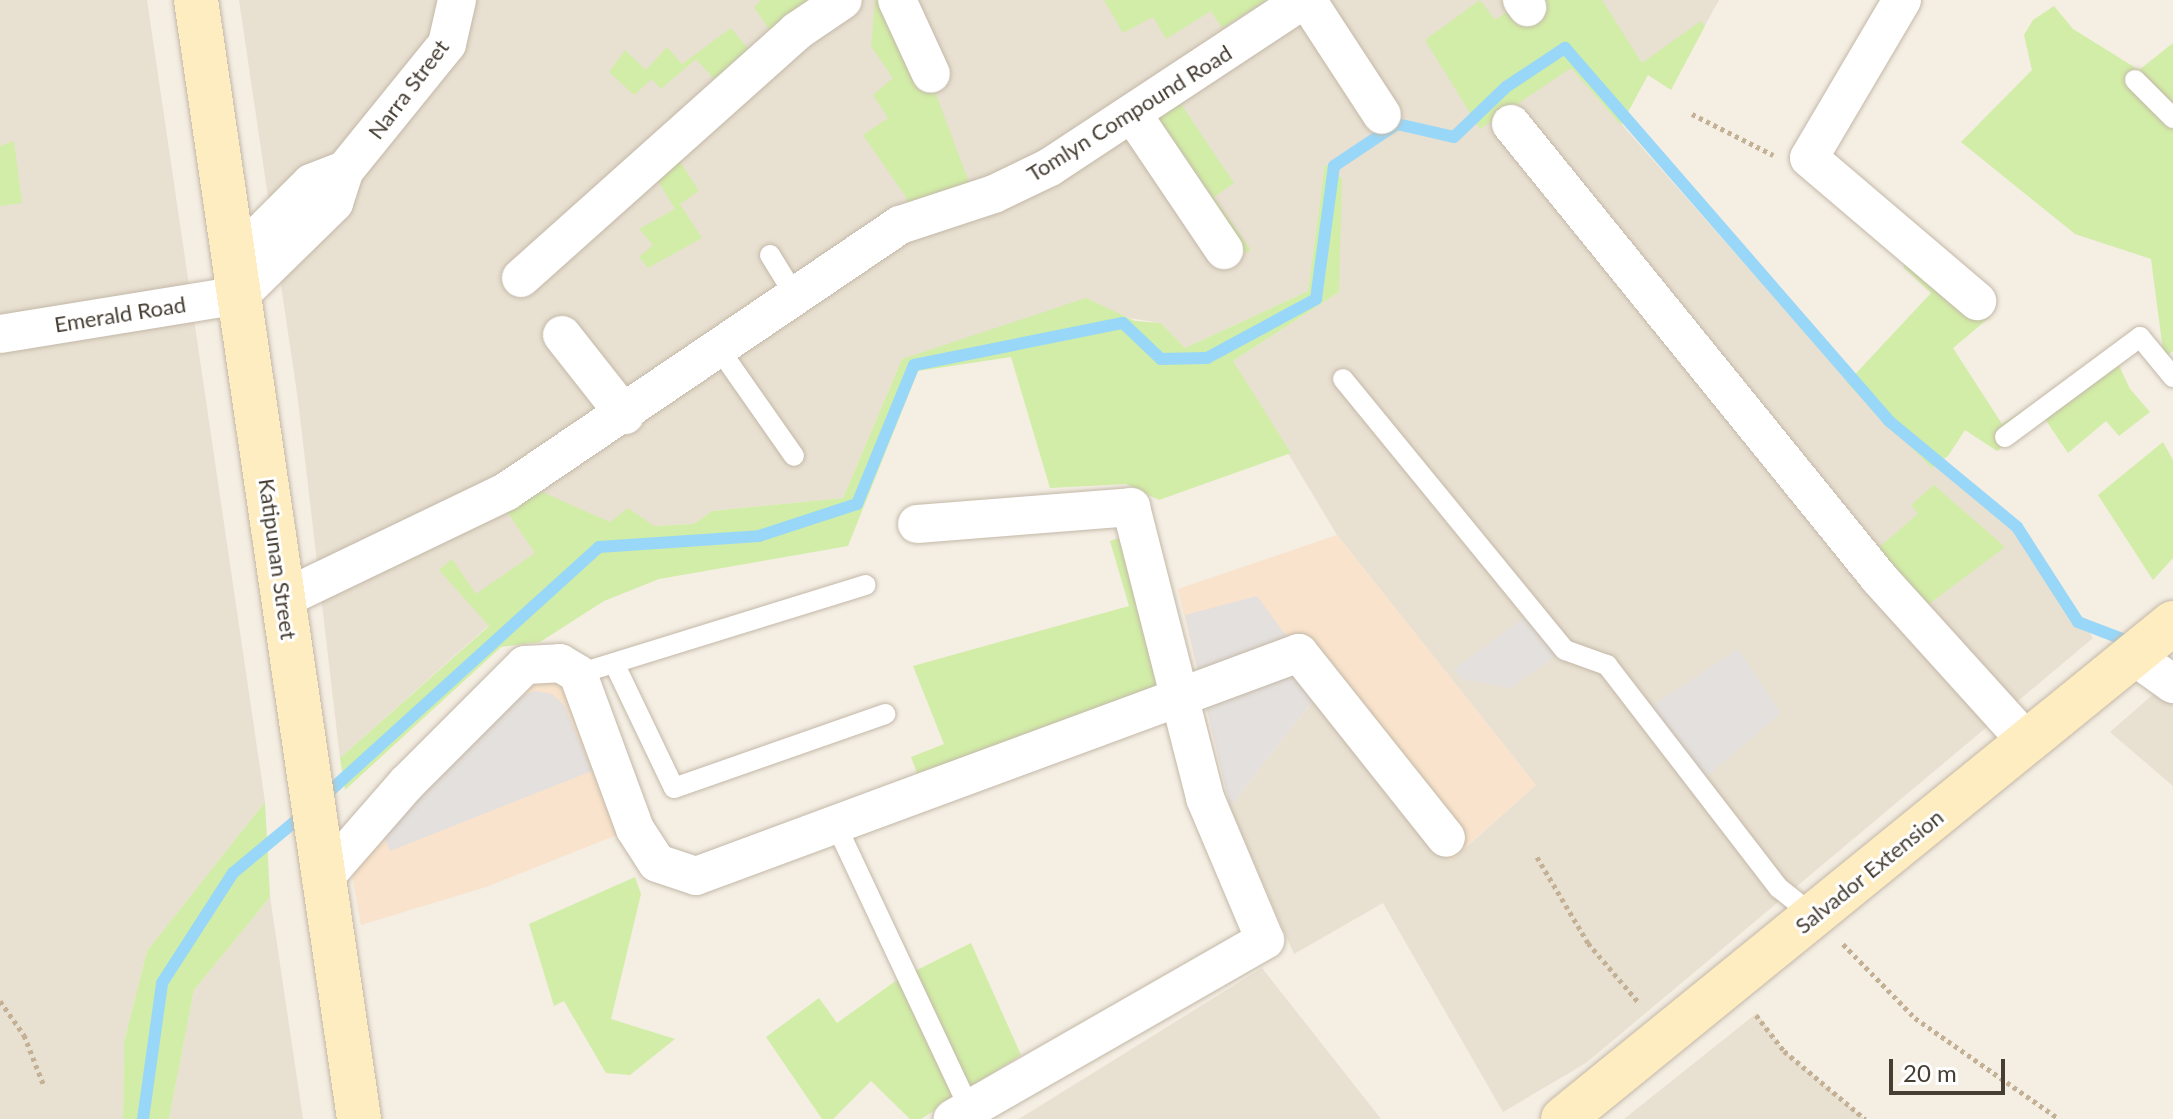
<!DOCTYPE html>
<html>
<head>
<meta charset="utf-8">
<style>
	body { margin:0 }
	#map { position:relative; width:2173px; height:1119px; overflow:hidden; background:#f4eee3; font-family:Lato,sans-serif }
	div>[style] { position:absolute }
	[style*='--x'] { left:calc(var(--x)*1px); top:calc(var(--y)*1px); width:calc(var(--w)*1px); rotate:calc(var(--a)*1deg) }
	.residential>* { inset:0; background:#e8e0d1 }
	.commercial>* { inset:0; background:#f9e3cc }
	.green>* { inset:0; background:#d2eda7 }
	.parking>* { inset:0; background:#e4e0dd }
	.stream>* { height:12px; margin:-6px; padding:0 6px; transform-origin:6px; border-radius:6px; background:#98d7f8 }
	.path>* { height:5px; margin-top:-2.5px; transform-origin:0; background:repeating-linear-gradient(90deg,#c3b095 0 4px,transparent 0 8px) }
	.roads { filter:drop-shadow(0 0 2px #c3b8a8) drop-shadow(0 0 2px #c3b8a8) }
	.lane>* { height:20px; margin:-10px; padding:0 10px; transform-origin:10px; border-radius:10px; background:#fff }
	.street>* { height:38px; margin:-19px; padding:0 19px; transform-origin:19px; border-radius:19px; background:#fff }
	.secondary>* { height:44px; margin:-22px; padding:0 22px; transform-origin:22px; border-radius:22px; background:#ffedc2 }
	span { translate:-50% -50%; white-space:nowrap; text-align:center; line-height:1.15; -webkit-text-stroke:6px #fff; paint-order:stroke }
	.street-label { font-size:22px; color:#463e33 }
	.scale { position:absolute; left:1889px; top:1059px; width:116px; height:36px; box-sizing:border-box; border:4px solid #463e33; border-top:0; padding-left:10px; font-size:24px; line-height:28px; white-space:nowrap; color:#463e33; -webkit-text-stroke:6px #fff; paint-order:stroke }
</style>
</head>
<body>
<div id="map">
	<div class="residential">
		<i style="clip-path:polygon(0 0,147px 0,265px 802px,147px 951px,124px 1042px,123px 1119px,0 1119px)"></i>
		<i style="clip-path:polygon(239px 0,1719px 0,1671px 86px,1623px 56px,1587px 85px,1889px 428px,2017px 533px,2093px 638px,1586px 1063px,1503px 1112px,1383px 903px,1294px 954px,1230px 807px,1324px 687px,1454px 858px,1536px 785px,1337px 535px,1233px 361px,1339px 292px,1325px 164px,1308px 291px,1185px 348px,1161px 323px,1123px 317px,902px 359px,843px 498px,712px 511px,694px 524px,654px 526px,489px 625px,340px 758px,298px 400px)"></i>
		<i style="clip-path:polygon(2173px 677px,2173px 786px,2110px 732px)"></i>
		<i style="clip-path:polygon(270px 897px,303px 1119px,169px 1119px,194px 990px)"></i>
		<i style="clip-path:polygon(1262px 968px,1381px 1119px,1019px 1119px)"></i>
		<i style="clip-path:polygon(1757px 1013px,1784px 1051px,1865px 1119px,1624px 1119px)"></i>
	</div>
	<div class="commercial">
		<i style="clip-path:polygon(1337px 535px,1536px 785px,1450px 861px,1324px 688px,1230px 807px,1178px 589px)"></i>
		<i style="clip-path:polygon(560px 663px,617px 835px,486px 887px,361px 925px,347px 847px,525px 665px)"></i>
	</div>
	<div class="green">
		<i style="clip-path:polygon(761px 0,807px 0,808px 1px,770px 31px,754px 7px)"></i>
		<i style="clip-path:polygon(875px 0,888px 0,931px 81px,973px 193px,910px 211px,906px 197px,863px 135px,888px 118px,873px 95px,893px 78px,871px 46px)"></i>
		<i style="clip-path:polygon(1104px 0,1267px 0,1222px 28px,1211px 11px,1166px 39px,1153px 17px,1123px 33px)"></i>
		<i style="clip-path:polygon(1480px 0,1495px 20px,1517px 5px,1514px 0,1602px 0,1642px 63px,1701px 21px,1705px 26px,1671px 90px,1648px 75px,1621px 125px,1571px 68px,1480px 129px,1425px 40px)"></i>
		<i style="clip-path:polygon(2054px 6px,2073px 29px,2139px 70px,2173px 43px,2173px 351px,2164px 358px,2151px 259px,2075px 234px,1961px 142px,2032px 70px,2024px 35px,2033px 20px)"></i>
		<i style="clip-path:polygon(731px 28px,756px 58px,723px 89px,696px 59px,661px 89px,652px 79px,634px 95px,609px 72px,625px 50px,646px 70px,667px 47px,682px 64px)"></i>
		<i style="clip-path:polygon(1179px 101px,1234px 183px,1214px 197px,1251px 250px,1237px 257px,1146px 122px)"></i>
		<i style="clip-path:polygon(14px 141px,22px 203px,0 206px,0 146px)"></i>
		<i style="clip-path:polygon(677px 157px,699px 191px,680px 204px,702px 238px,648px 268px,639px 257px,653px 245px,639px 229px,675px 209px,658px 181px,621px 202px)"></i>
		<i style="clip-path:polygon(1325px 164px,1342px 179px,1339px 292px,1233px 361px,1291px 453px,1159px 500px,1126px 484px,1050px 488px,1011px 357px,918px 371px,848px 546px,659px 579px,604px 601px,540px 642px,501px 647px,345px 790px,340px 758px,489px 626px,439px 570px,452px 559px,476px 594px,535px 553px,506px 510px,542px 492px,610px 522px,628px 508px,654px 526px,694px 524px,712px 511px,843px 498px,902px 359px,1086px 298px,1135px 321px,1161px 323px,1185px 348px,1308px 291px)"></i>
		<i style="clip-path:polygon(1913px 255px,1990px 317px,1953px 348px,2002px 424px,2113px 353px,2130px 389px,2150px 412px,2119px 436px,2106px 421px,2068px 453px,2045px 419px,1997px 451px,1965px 430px,1948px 456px,1932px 468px,1847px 383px,1931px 293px,1903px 267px)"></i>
		<i style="clip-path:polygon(2163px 442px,2173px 460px,2173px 558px,2153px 580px,2098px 495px)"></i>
		<i style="clip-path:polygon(1934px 485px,2005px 547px,1921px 610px,1877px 549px,1918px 514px,1911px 505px)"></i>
		<i style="clip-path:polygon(1125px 536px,1167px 688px,917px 773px,911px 757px,944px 744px,913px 666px,1129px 606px,1110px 541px)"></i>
		<i style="clip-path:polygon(265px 802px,270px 897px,194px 990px,169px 1119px,123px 1119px,124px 1042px,147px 951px)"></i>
		<i style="clip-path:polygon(635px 877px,641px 894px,611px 1019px,675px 1039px,630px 1075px,606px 1073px,564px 1001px,554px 1006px,529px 924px)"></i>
		<i style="clip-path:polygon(971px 943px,1021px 1055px,921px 1119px,910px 1119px,871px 1081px,833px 1119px,822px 1119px,766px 1037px,819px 998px,837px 1023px,897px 980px)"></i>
	</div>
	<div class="parking">
		<i style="clip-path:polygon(1257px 596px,1324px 687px,1230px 807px,1185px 615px)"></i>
		<i style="clip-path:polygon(1529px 614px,1558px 654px,1511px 688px,1462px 679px,1453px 670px)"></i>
		<i style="clip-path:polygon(1738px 649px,1781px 713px,1704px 779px,1649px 708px)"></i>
		<i style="clip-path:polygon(535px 691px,552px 694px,564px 705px,592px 771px,390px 851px,381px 828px,516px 698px)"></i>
	</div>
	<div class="stream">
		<i style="--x:321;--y:799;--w:375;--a:-42.2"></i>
		<i style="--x:599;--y:547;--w:160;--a:-3.9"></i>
		<i style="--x:759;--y:536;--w:103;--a:-18.1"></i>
		<i style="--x:857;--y:504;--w:150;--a:-67.7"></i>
		<i style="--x:914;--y:365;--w:213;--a:-11.4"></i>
		<i style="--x:1123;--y:323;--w:52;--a:43.5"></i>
		<i style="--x:1161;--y:359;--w:46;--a:-1.2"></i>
		<i style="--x:1207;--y:358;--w:124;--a:-28.4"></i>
		<i style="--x:1316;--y:299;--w:134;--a:-82.3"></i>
		<i style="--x:1334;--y:166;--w:76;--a:-33.7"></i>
		<i style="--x:1397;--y:124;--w:58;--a:12.8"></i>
		<i style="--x:1454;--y:137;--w:72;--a:-43.9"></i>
		<i style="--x:1506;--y:87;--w:71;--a:-33.5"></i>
		<i style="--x:1565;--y:48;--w:494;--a:49"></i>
		<i style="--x:1889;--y:421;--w:166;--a:39.6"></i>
		<i style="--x:2017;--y:527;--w:113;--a:57.3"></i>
		<i style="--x:2078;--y:622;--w:61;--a:21.1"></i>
		<i style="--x:143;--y:1119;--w:137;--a:-82"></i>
		<i style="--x:162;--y:983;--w:131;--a:-57.2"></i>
		<i style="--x:233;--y:873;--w:92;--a:-39.7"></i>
	</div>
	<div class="path">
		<i style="--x:1692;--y:114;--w:91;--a:26.8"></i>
		<i style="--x:1537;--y:857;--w:100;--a:59.3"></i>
		<i style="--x:1588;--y:943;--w:80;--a:49.6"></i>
		<i style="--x:1843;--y:944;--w:103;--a:45.8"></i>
		<i style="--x:1915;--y:1018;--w:176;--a:35"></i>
		<i style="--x:0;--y:1001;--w:42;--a:54.8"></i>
		<i style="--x:24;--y:1035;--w:55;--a:68.6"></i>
		<i style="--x:1756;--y:1015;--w:46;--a:52.1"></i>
		<i style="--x:1784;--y:1051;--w:106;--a:40"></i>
	</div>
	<div class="roads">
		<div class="lane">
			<i style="--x:2135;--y:80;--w:54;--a:45"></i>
			<i style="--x:770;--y:255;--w:46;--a:58.4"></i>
			<i style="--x:717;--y:346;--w:134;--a:55"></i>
			<i style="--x:1343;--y:379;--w:350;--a:50.7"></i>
			<i style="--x:1565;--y:650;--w:45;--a:19.7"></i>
			<i style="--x:1607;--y:665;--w:282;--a:52.4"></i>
			<i style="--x:1779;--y:888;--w:45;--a:38.7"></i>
			<i style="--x:2005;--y:437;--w:168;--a:-36.5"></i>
			<i style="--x:2140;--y:337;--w:52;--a:50.5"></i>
			<i style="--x:615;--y:665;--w:136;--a:64.4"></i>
			<i style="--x:674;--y:788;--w:224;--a:-19.3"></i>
			<i style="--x:578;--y:674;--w:301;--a:-17.2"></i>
			<i style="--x:836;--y:825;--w:313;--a:64.8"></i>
		</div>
		<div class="street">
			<i style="--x:897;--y:0;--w:81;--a:65.3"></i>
			<i style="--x:1307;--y:0;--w:137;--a:56.9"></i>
			<i style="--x:1522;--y:0;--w:9;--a:54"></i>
			<i style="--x:1902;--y:0;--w:183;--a:120.5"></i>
			<i style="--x:1809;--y:158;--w:221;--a:40.4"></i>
			<i style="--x:1133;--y:115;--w:163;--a:56"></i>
			<i style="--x:1511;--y:124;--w:584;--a:50.97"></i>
			<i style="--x:1879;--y:578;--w:221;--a:47.9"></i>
			<i style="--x:235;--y:259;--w:107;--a:-45"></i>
			<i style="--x:311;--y:183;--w:36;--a:-21"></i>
			<i style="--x:521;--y:278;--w:370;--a:-41.8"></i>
			<i style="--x:797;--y:31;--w:55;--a:-34"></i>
			<i style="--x:0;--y:334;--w:243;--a:-9.2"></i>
			<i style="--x:240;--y:295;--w:132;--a:-44.4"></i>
			<i style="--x:334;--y:203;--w:35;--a:-72"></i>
			<i style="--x:345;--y:170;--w:162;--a:-51"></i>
			<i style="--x:447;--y:44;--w:45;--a:-77.2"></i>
			<i style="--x:562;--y:335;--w:102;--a:51.8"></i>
			<i style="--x:917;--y:524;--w:215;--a:-4.5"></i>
			<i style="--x:1131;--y:507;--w:300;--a:75.7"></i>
			<i style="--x:1205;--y:798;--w:154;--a:67.1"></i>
			<i style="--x:1265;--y:940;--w:360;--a:150.2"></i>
			<i style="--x:283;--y:599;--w:249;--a:-25.7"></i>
			<i style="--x:507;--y:491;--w:475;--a:-34.1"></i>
			<i style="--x:900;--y:225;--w:99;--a:-18.3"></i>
			<i style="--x:994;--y:194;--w:62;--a:-25.7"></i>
			<i style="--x:1050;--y:167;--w:303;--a:-33.4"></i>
			<i style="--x:2134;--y:656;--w:48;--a:35.7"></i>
			<i style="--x:324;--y:878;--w:125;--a:-48.9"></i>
			<i style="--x:406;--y:784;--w:168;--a:-45"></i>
			<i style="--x:525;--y:665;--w:35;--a:-3"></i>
			<i style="--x:560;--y:663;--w:21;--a:31"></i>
			<i style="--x:578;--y:674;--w:165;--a:69.8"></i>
			<i style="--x:635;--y:829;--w:40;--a:57.1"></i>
			<i style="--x:657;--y:863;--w:41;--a:18.4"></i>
			<i style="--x:696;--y:876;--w:643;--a:-20.3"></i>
			<i style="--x:1299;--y:653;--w:236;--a:51.5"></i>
		</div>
		<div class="secondary">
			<i style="--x:196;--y:0;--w:1131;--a:81.71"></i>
			<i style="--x:1563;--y:1119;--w:786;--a:-39.12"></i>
		</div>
	</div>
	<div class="street-label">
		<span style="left:408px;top:89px;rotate:-53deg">Narra Street</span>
		<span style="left:1129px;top:113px;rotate:-32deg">Tomlyn Compound Road</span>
		<span style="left:120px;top:314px;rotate:-9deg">Emerald Road</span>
		<span style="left:278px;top:559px;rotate:82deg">Katipunan Street</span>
		<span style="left:1869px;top:871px;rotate:-39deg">Salvador Extension</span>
	</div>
	<div class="scale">20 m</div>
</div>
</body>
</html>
